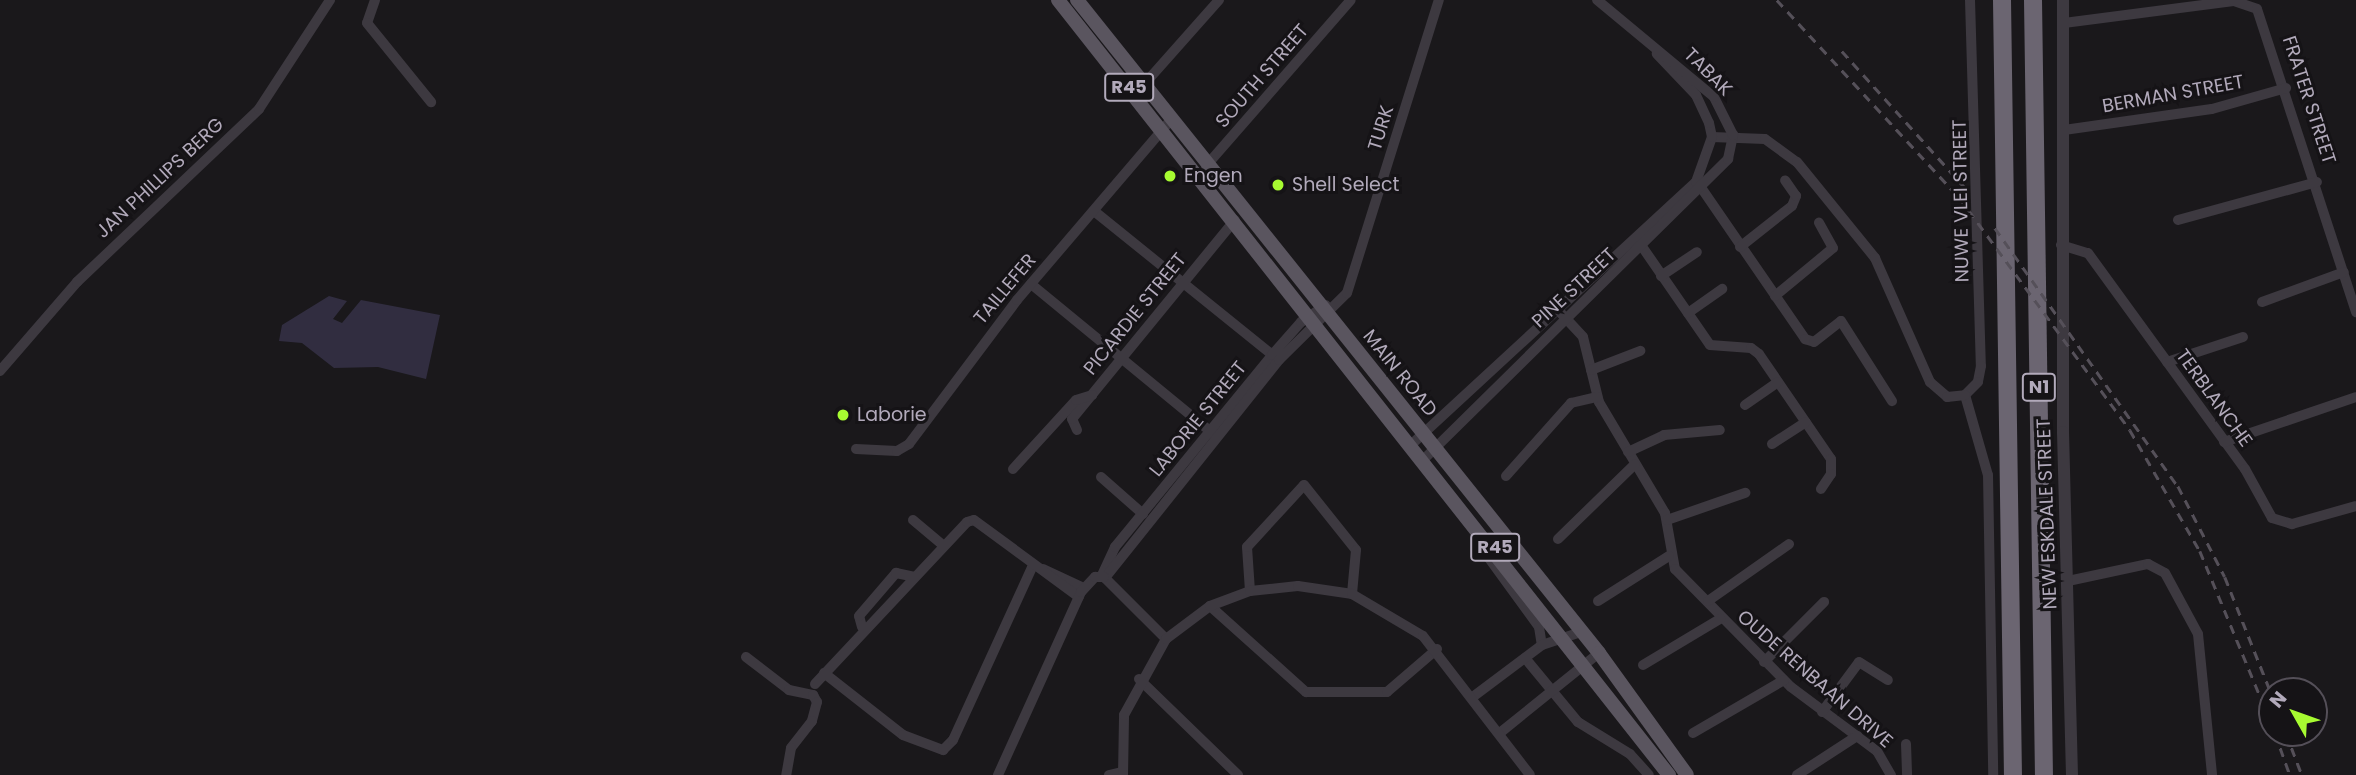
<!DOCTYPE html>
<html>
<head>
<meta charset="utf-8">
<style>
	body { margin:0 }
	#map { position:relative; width:2356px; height:775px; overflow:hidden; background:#1a181b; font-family:Poppins,sans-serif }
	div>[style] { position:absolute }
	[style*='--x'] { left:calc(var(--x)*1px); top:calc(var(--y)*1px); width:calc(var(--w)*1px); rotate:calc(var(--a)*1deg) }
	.water>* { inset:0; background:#312d40 }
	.minor>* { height:10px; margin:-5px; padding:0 5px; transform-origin:5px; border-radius:5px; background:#3d3940 }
	.tertiary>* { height:12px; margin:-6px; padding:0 6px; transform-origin:6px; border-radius:6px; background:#3d3940 }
	.primary>* { height:14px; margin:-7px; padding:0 7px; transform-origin:7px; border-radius:7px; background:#5a555f }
	.motorway>* { height:18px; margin:-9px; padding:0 9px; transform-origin:9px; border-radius:9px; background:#6b6571 }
	.rail>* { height:2.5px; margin-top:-1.25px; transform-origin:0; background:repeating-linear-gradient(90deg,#555059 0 9px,transparent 0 16px) }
	.dots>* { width:19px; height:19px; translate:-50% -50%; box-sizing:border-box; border:4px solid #151316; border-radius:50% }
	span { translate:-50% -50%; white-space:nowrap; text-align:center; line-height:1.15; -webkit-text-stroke:6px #151316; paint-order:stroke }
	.shield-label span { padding:2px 5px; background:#151316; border:2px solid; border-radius:5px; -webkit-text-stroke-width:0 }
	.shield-label { font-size:18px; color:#b2aabb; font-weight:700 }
	.street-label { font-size:19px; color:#b2aabb }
	.poi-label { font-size:19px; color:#b2aabb }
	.left { translate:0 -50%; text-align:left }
	.north { position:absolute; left:2258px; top:677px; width:70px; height:70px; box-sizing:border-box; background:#151316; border:2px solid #544f58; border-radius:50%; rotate:310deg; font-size:19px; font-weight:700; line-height:28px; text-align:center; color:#b2aabb }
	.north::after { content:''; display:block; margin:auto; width:24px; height:32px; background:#a7fb31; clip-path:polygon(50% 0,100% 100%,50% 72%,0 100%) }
</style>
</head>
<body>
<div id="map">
	<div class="water">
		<i style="clip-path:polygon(329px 296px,347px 301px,333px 319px,342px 323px,361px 300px,440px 315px,426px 379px,378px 367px,334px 368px,302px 343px,279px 341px,282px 325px)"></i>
	</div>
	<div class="minor">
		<i style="--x:375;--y:0;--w:24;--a:109"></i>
		<i style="--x:367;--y:23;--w:102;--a:51"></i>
		<i style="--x:1970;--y:0;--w:366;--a:88.3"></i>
		<i style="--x:1981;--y:366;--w:16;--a:101"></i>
		<i style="--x:1978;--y:382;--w:18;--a:135"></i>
		<i style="--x:1965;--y:395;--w:83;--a:74"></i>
		<i style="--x:1988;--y:475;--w:300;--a:89"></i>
		<i style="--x:2064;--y:23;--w:171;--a:-7.4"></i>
		<i style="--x:2234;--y:1;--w:24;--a:19"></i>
		<i style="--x:2257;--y:9;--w:319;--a:71.9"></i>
		<i style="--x:1140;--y:89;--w:119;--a:-48.4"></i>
		<i style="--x:2064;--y:130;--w:149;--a:-8.1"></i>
		<i style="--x:2212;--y:109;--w:77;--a:-15.8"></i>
		<i style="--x:1712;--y:137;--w:53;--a:2.2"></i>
		<i style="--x:1765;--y:139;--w:39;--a:36"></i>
		<i style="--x:1797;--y:162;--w:124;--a:50.9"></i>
		<i style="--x:1875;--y:258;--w:136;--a:66.1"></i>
		<i style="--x:1930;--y:382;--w:23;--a:41"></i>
		<i style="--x:1947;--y:397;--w:18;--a:-6"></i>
		<i style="--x:1206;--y:166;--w:220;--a:-48.9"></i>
		<i style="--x:1700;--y:186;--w:186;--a:55.5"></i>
		<i style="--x:1805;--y:339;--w:9;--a:18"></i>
		<i style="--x:1814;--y:342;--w:34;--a:-38"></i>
		<i style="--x:1841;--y:321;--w:95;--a:57.5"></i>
		<i style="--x:1094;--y:211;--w:234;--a:38.9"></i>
		<i style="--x:2178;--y:220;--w:144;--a:-15.3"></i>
		<i style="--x:1641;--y:245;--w:121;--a:55.4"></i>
		<i style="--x:1710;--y:345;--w:41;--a:4.2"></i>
		<i style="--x:1751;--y:348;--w:10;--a:37"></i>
		<i style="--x:1759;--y:354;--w:127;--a:55.6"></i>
		<i style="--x:1831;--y:459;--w:15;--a:90"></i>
		<i style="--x:1831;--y:474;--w:18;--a:124"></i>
		<i style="--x:2061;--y:245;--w:28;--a:17"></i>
		<i style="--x:2088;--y:253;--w:267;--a:54"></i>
		<i style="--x:2245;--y:469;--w:56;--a:61.1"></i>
		<i style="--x:2272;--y:518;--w:21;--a:17"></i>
		<i style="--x:2292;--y:524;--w:66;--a:-15.7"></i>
		<i style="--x:1740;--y:247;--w:66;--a:-38.3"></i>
		<i style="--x:1792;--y:206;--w:11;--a:-68"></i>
		<i style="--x:1796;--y:196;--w:19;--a:-125"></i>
		<i style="--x:1661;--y:276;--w:43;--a:-33.7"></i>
		<i style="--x:1031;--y:284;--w:238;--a:39.4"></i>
		<i style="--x:1775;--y:296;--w:75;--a:-39.6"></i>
		<i style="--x:1833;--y:248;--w:29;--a:-119"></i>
		<i style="--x:2262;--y:302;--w:87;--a:-20.1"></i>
		<i style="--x:1559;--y:311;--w:35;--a:47"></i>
		<i style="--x:1583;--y:337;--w:67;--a:76.2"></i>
		<i style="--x:1599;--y:402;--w:129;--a:59.3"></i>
		<i style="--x:1665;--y:513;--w:57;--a:79.9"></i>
		<i style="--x:1675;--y:569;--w:165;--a:45.5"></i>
		<i style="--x:1791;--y:687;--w:107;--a:36.7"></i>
		<i style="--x:1877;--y:751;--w:28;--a:60"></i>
		<i style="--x:1688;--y:313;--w:42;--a:-35.2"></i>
		<i style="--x:2167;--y:362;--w:80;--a:-18.2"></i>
		<i style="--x:1591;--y:370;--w:53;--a:-21.2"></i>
		<i style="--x:0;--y:371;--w:118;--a:-49.1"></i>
		<i style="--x:77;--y:282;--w:251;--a:-43.5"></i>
		<i style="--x:259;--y:109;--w:130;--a:-56.9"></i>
		<i style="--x:1745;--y:405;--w:40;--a:-34.9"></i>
		<i style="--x:1077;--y:430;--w:12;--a:-114"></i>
		<i style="--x:1072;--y:419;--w:257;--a:-50.7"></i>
		<i style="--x:2224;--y:442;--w:139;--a:-18.8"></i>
		<i style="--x:1413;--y:443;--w:385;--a:-42.7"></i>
		<i style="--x:1696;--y:182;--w:48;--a:-70.4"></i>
		<i style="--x:1712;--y:137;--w:14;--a:-102"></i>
		<i style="--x:1709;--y:123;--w:31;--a:-115"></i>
		<i style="--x:1696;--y:95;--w:57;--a:-133.6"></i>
		<i style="--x:1772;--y:444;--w:40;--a:-32.9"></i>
		<i style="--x:856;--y:449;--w:41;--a:2.8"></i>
		<i style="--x:897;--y:451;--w:14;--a:-30"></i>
		<i style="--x:909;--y:444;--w:180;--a:-53.1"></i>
		<i style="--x:1017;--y:300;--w:237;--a:-49.5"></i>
		<i style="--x:1628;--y:452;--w:40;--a:-25"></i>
		<i style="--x:1664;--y:435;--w:56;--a:-5.1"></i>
		<i style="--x:1425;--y:458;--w:426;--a:-44.6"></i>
		<i style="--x:1728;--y:159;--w:25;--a:-78"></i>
		<i style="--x:1733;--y:135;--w:42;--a:-116.6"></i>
		<i style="--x:1714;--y:97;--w:152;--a:-140.3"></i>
		<i style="--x:1013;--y:469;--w:93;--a:-47.6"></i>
		<i style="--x:1076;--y:400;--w:17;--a:-17"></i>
		<i style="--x:1506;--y:476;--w:98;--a:-48.3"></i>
		<i style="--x:1571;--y:403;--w:27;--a:-13"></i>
		<i style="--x:1101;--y:477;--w:56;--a:41.4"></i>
		<i style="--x:913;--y:520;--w:40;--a:40"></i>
		<i style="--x:1667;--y:520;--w:83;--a:-19.1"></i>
		<i style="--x:1558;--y:539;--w:107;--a:-44.2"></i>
		<i style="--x:1478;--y:543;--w:104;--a:54"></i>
		<i style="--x:1539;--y:627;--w:18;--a:81"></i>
		<i style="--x:1043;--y:569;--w:45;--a:24.9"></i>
		<i style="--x:1102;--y:575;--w:31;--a:-65"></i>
		<i style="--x:1115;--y:547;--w:248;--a:-50.7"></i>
		<i style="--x:1272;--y:355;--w:44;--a:-48.7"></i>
		<i style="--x:1301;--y:322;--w:30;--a:-34"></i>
		<i style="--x:1105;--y:578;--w:279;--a:-51.4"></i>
		<i style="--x:1279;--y:360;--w:95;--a:-44.6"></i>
		<i style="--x:1347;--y:293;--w:307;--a:-72.6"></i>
		<i style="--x:1105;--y:578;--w:86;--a:45"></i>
		<i style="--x:2068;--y:581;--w:82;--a:-12"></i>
		<i style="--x:2148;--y:564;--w:19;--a:28"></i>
		<i style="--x:2165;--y:573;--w:69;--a:61.6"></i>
		<i style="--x:2198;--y:634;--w:142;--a:84.3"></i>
		<i style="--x:1250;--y:591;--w:44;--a:-93.9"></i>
		<i style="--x:1247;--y:547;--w:84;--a:-47.4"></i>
		<i style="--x:1304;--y:485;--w:83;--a:51.3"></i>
		<i style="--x:1356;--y:550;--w:44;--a:95.2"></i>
		<i style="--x:1598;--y:601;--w:84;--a:-32.4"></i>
		<i style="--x:1708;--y:601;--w:99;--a:-35.1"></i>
		<i style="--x:1210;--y:606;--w:129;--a:41.9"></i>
		<i style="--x:1306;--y:692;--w:81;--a:0"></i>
		<i style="--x:1387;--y:692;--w:66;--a:-40.7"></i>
		<i style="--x:862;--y:627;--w:11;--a:-105"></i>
		<i style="--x:859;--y:616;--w:57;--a:-49.3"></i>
		<i style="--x:896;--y:573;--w:19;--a:12"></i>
		<i style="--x:746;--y:657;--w:54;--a:37.5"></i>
		<i style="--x:789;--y:690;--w:25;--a:12"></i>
		<i style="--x:813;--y:695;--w:8;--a:60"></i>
		<i style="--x:817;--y:702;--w:20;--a:105"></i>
		<i style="--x:812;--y:721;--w:34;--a:128"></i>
		<i style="--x:791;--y:748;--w:27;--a:100"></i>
		<i style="--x:1525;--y:658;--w:83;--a:50.4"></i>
		<i style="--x:1578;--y:722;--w:61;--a:31.6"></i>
		<i style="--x:1630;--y:754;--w:28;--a:48"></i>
		<i style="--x:1764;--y:662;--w:85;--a:-45"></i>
		<i style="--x:1643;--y:665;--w:90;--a:-30.9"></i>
		<i style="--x:824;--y:673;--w:100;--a:38.1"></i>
		<i style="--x:903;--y:735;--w:43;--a:20.6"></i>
		<i style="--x:943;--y:750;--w:14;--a:-45"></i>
		<i style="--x:953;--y:740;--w:192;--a:-65.4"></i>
		<i style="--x:1139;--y:679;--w:138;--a:44.1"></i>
		<i style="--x:815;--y:684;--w:222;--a:-46.8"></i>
		<i style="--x:967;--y:522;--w:7;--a:-16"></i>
		<i style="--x:974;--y:520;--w:130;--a:36.3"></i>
		<i style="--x:1474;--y:696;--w:85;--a:-36.9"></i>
		<i style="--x:1542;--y:645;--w:41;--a:-18.4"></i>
		<i style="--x:1822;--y:712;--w:62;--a:-53.5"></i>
		<i style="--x:1859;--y:662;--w:34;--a:32"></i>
		<i style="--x:1501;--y:732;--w:126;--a:-38.9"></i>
		<i style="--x:1693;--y:733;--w:105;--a:-30.2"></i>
		<i style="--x:1906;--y:744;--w:31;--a:88"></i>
		<i style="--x:998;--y:775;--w:201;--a:-65.6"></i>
		<i style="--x:1081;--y:592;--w:21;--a:-47"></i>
		<i style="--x:1095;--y:577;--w:9;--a:0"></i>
		<i style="--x:1109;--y:775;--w:13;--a:-13"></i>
		<i style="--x:1123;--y:775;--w:60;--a:-89"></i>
		<i style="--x:1124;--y:715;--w:87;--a:-61.1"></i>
		<i style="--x:1166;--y:639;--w:55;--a:-36.9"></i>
		<i style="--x:1210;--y:606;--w:43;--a:-20.6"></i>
		<i style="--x:1250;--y:591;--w:48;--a:-5.9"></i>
		<i style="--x:1298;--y:586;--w:55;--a:8.4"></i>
		<i style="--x:1352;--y:594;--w:82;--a:30.6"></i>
		<i style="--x:1423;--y:636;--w:175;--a:52.4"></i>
		<i style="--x:1797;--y:775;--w:72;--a:-33"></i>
	</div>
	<div class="tertiary">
		<i style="--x:2063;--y:0;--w:432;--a:90"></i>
		<i style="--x:2063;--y:432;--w:343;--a:88.5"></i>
	</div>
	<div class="primary">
		<i style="--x:1058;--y:0;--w:987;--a:51.75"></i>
		<i style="--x:1077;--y:0;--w:836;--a:51.36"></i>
		<i style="--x:1599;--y:653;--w:150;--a:54.2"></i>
	</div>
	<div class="motorway">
		<i style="--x:2002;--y:0;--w:775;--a:89.19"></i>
		<i style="--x:2033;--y:0;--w:775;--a:89.19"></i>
	</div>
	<div class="rail">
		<i style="--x:1777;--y:0;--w:268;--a:47.3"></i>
		<i style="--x:1959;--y:197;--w:289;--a:53.7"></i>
		<i style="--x:2130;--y:430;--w:140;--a:60"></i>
		<i style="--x:2200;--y:551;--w:188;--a:67.5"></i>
		<i style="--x:1842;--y:51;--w:188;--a:48"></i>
		<i style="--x:1995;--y:228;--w:316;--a:54.7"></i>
		<i style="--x:2178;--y:486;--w:102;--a:62.7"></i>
		<i style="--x:2225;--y:577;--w:127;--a:68.3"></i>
		<i style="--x:2275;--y:733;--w:45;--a:70.3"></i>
		<i style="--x:2286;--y:733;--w:45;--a:69.1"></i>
	</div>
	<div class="dots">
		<i style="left:1170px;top:176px;background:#a7fb31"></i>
		<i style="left:1278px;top:185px;background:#a7fb31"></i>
		<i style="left:843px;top:415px;background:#a7fb31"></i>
	</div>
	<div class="shield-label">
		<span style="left:1129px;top:87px">R45</span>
		<span style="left:2039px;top:387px">N1</span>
		<span style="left:1495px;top:547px">R45</span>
	</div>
	<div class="street-label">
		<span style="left:1708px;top:72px;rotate:45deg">TABAK</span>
		<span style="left:1262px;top:76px;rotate:-49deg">SOUTH STREET</span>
		<span style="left:2173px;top:94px;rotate:-10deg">BERMAN STREET</span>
		<span style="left:2309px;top:100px;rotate:72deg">FRATER STREET</span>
		<span style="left:1381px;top:128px;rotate:-73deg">TURK</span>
		<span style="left:160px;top:178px;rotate:-43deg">JAN PHILLIPS BERG</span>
		<span style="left:1961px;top:201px;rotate:-91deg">NUWE VLEI STREET</span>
		<span style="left:1574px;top:288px;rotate:-43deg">PINE STREET</span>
		<span style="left:1005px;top:289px;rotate:-50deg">TAILLEFER</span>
		<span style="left:1135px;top:314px;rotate:-51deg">PICARDIE STREET</span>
		<span style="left:1400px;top:373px;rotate:51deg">MAIN ROAD</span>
		<span style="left:2214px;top:398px;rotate:54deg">TERBLANCHE</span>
		<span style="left:1198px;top:419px;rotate:-51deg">LABORIE STREET</span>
		<span style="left:2047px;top:514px;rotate:-92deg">NEW ESKDALE STREET</span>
		<span style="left:1815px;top:679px;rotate:41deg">OUDE RENBAAN DRIVE</span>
	</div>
	<div class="poi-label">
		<span class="left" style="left:1184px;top:176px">Engen</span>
		<span class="left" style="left:1292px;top:185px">Shell Select</span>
		<span class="left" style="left:857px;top:415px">Laborie</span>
	</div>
	<div class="north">N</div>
</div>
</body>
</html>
